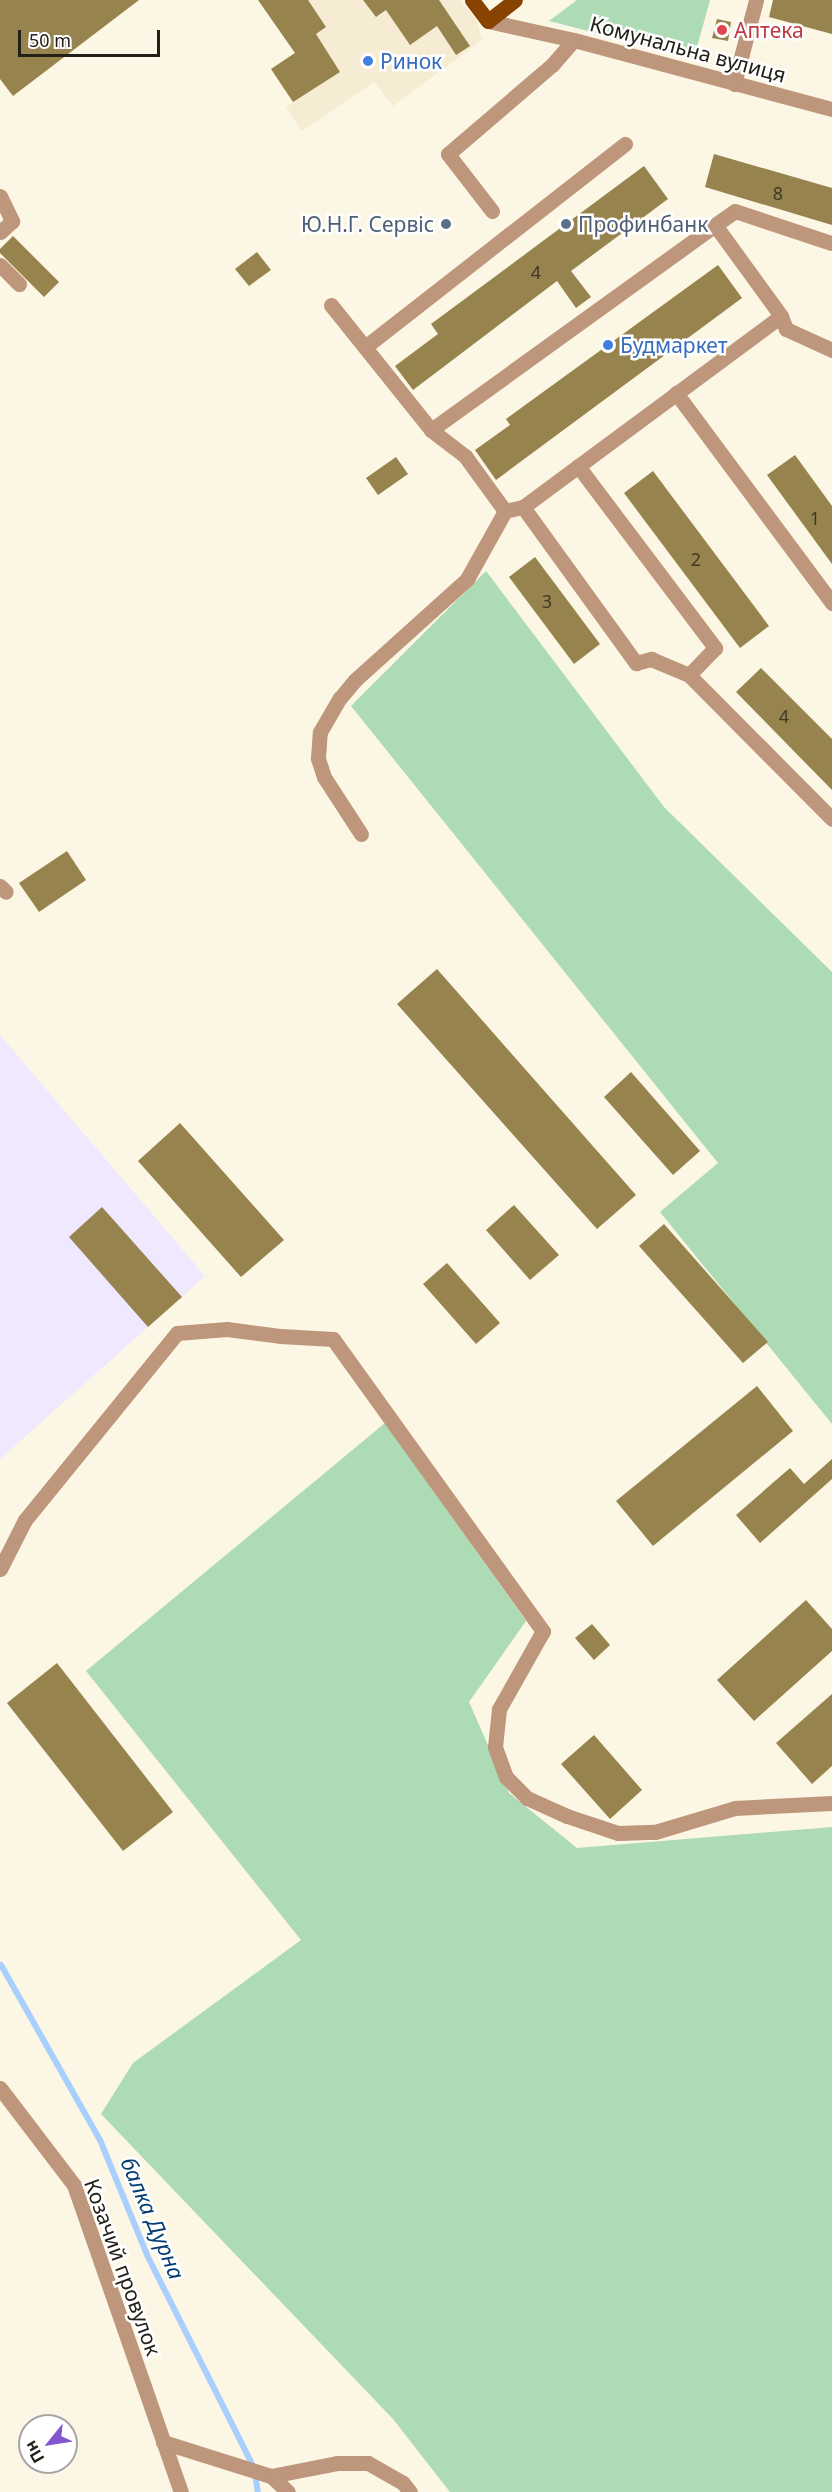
<!DOCTYPE html>
<html>
<head>
<meta charset="utf-8">
<style>
	body { margin:0 }
	#map { position:relative; width:832px; height:2492px; overflow:hidden; background:#fcf6e4; font-family:"Noto Sans",sans-serif }
	div>[style] { position:absolute }
	[style*='--x'] { left:calc(var(--x)*1px); top:calc(var(--y)*1px); width:calc(var(--w)*1px); rotate:calc(var(--a)*1deg) }
	.built>* { inset:0; background:#f5ecd3 }
	.industrial>* { inset:0; background:#efe8fe }
	.green>* { inset:0; background:#acdbb6 }
	.stream>* { height:6px; margin:-3px; padding:0 3px; transform-origin:3px; border-radius:3px; background:#a8cffd }
	.building>* { inset:0; background:#96834d }
	.minor>* { height:15px; margin:-7.5px; padding:0 7.5px; transform-origin:7.5px; border-radius:7.5px; background:#be967b }
	.major>* { height:15px; margin:-7.5px; padding:0 7.5px; transform-origin:7.5px; border-radius:7.5px; background:#894300 }
	.dots>* { width:16px; height:16px; translate:-50% -50%; box-sizing:border-box; border:3px solid #fff; border-radius:50% }
	span { translate:-50% -50%; white-space:nowrap; text-align:center; line-height:1.15; -webkit-text-stroke:5px #fff; paint-order:stroke }
	.number-label { font-size:18px; color:#3f3926 }
	.number-label span { -webkit-text-stroke-width:0 }
	.health-label { font-size:21px; color:#be3a42 }
	.left { translate:0 -50%; text-align:left }
	.street-label { font-size:21px; color:#222019 }
	.shop-label { font-size:21px; color:#366cbe }
	.service-label { font-size:21px; color:#4e5e75 }
	.right { translate:-100% -50%; text-align:right }
	.water-label { font-size:22px; color:#053d73; font-style:italic }
	.north { position:absolute; left:18px; top:2414px; width:60px; height:60px; box-sizing:border-box; background:#fff; border:2px solid #a7a6a3; border-radius:50%; rotate:240deg; font-size:16px; font-weight:700; line-height:24px; text-align:center; color:#222019 }
	.north::after { content:''; display:block; margin:auto; width:21px; height:27px; background:#8356cf; clip-path:polygon(50% 0,100% 100%,50% 72%,0 100%) }
	.scale { position:absolute; left:18px; top:30px; width:142px; height:27px; box-sizing:border-box; border:3px solid #222019; border-top:0; padding-left:8px; font-size:18px; line-height:21px; white-space:nowrap; color:#222019; -webkit-text-stroke:4px #fff; paint-order:stroke }
</style>
</head>
<body>
<div id="map">
	<div class="built">
		<i style="clip-path:polygon(258px 0,460px 0,477px 21px,482px 40px,393px 106px,374px 82px,302px 131px,286px 108px,293px 102px,271px 69px,295px 53px)"></i>
	</div>
	<div class="industrial">
		<i style="clip-path:polygon(0 1035px,205px 1276px,0 1459px)"></i>
	</div>
	<div class="green">
		<i style="clip-path:polygon(577px 0,710px 0,694px 58px,549px 21px)"></i>
		<i style="clip-path:polygon(486px 571px,664px 807px,832px 972px,832px 1424px,660px 1212px,718px 1163px,351px 706px)"></i>
		<i style="clip-path:polygon(385px 1423px,526px 1621px,469px 1702px,509px 1793px,577px 1848px,832px 1827px,832px 2492px,450px 2492px,393px 2419px,101px 2114px,133px 2063px,301px 1940px,86px 1671px)"></i>
	</div>
	<div class="stream">
		<i style="--x:1;--y:1965;--w:201;--a:60.5"></i>
		<i style="--x:100;--y:2140;--w:126;--a:67.7"></i>
		<i style="--x:148;--y:2257;--w:236;--a:63.3"></i>
		<i style="--x:254;--y:2468;--w:24;--a:81"></i>
	</div>
	<div class="building">
		<i style="clip-path:polygon(0 0,139px 0,13px 96px,0 79px)"></i>
		<i style="clip-path:polygon(258px 0,308px 0,326px 27px,316px 34px,340px 72px,293px 102px,271px 69px,295px 53px)"></i>
		<i style="clip-path:polygon(363px 0,439px 0,470px 46px,456px 55px,437px 26px,410px 45px,386px 10px,376px 17px)"></i>
		<i style="clip-path:polygon(773px 0,832px 0,832px 34px,769px 17px)"></i>
		<i style="clip-path:polygon(717px 19px,731px 22px,728px 41px,712px 38px)"></i>
		<i style="clip-path:polygon(714px 154px,832px 188px,832px 225px,705px 187px)"></i>
		<i style="clip-path:polygon(644px 166px,668px 199px,571px 271px,591px 297px,576px 308px,557px 281px,413px 390px,395px 366px,438px 334px,431px 324px)"></i>
		<i style="clip-path:polygon(13px 236px,59px 282px,44px 297px,0 253px,0 249px)"></i>
		<i style="clip-path:polygon(257px 252px,271px 270px,249px 286px,235px 269px)"></i>
		<i style="clip-path:polygon(718px 265px,742px 298px,496px 480px,475px 450px,510px 425px,506px 419px)"></i>
		<i style="clip-path:polygon(795px 455px,832px 506px,832px 564px,767px 475px)"></i>
		<i style="clip-path:polygon(396px 457px,408px 474px,378px 495px,366px 478px)"></i>
		<i style="clip-path:polygon(653px 471px,769px 626px,740px 648px,624px 493px)"></i>
		<i style="clip-path:polygon(535px 557px,600px 644px,574px 664px,509px 577px)"></i>
		<i style="clip-path:polygon(761px 668px,832px 739px,832px 790px,736px 692px)"></i>
		<i style="clip-path:polygon(67px 851px,86px 880px,39px 912px,19px 883px)"></i>
		<i style="clip-path:polygon(437px 969px,636px 1195px,597px 1229px,397px 1004px)"></i>
		<i style="clip-path:polygon(631px 1072px,700px 1151px,673px 1175px,604px 1097px)"></i>
		<i style="clip-path:polygon(180px 1123px,284px 1240px,241px 1277px,138px 1161px)"></i>
		<i style="clip-path:polygon(514px 1205px,559px 1255px,530px 1280px,486px 1230px)"></i>
		<i style="clip-path:polygon(102px 1207px,182px 1297px,148px 1327px,69px 1237px)"></i>
		<i style="clip-path:polygon(664px 1224px,768px 1342px,743px 1363px,639px 1246px)"></i>
		<i style="clip-path:polygon(447px 1263px,500px 1323px,476px 1344px,423px 1284px)"></i>
		<i style="clip-path:polygon(757px 1386px,793px 1431px,653px 1546px,616px 1501px)"></i>
		<i style="clip-path:polygon(832px 1459px,832px 1479px,760px 1543px,736px 1515px,790px 1468px,804px 1484px)"></i>
		<i style="clip-path:polygon(806px 1600px,832px 1629px,832px 1651px,754px 1721px,717px 1680px)"></i>
		<i style="clip-path:polygon(592px 1624px,610px 1645px,594px 1660px,575px 1638px)"></i>
		<i style="clip-path:polygon(57px 1663px,173px 1812px,123px 1851px,7px 1703px)"></i>
		<i style="clip-path:polygon(832px 1694px,832px 1766px,812px 1784px,776px 1743px)"></i>
		<i style="clip-path:polygon(594px 1735px,642px 1790px,610px 1819px,561px 1764px)"></i>
	</div>
	<div class="minor">
		<i style="--x:488;--y:21;--w:88;--a:12.5"></i>
		<i style="--x:574;--y:40;--w:267;--a:15"></i>
		<i style="--x:734;--y:84;--w:87;--a:-75.3"></i>
		<i style="--x:0;--y:196;--w:28;--a:64"></i>
		<i style="--x:12;--y:221;--w:16;--a:137"></i>
		<i style="--x:492;--y:211;--w:72;--a:-127.7"></i>
		<i style="--x:448;--y:154;--w:137;--a:-40.6"></i>
		<i style="--x:552;--y:65;--w:33;--a:-49"></i>
		<i style="--x:715;--y:225;--w:24;--a:-35"></i>
		<i style="--x:735;--y:211;--w:101;--a:18.4"></i>
		<i style="--x:0;--y:265;--w:27;--a:45"></i>
		<i style="--x:331;--y:305;--w:160;--a:51.3"></i>
		<i style="--x:431;--y:430;--w:43;--a:37.4"></i>
		<i style="--x:465;--y:456;--w:68;--a:54"></i>
		<i style="--x:505;--y:511;--w:18;--a:-13"></i>
		<i style="--x:523;--y:507;--w:321;--a:-36.5"></i>
		<i style="--x:781;--y:316;--w:14;--a:69"></i>
		<i style="--x:786;--y:329;--w:51;--a:24.5"></i>
		<i style="--x:365;--y:347;--w:330;--a:-38"></i>
		<i style="--x:676;--y:393;--w:262;--a:53.4"></i>
		<i style="--x:431;--y:430;--w:350;--a:-35.8"></i>
		<i style="--x:715;--y:225;--w:112;--a:54"></i>
		<i style="--x:578;--y:466;--w:228;--a:53"></i>
		<i style="--x:715;--y:648;--w:37;--a:134"></i>
		<i style="--x:689;--y:675;--w:203;--a:45.2"></i>
		<i style="--x:523;--y:507;--w:193;--a:54.1"></i>
		<i style="--x:636;--y:663;--w:16;--a:-15"></i>
		<i style="--x:651;--y:659;--w:41;--a:22.8"></i>
		<i style="--x:361;--y:834;--w:68;--a:-123"></i>
		<i style="--x:324;--y:777;--w:20;--a:-108"></i>
		<i style="--x:318;--y:758;--w:26;--a:-86"></i>
		<i style="--x:320;--y:732;--w:39;--a:-60"></i>
		<i style="--x:340;--y:698;--w:23;--a:-50"></i>
		<i style="--x:355;--y:680;--w:151;--a:-42"></i>
		<i style="--x:467;--y:579;--w:78;--a:-60.8"></i>
		<i style="--x:0;--y:886;--w:8;--a:45"></i>
		<i style="--x:0;--y:1569;--w:55;--a:-63"></i>
		<i style="--x:25;--y:1520;--w:241;--a:-50.9"></i>
		<i style="--x:177;--y:1333;--w:50;--a:-4.6"></i>
		<i style="--x:227;--y:1329;--w:53;--a:7.5"></i>
		<i style="--x:280;--y:1336;--w:53;--a:3.2"></i>
		<i style="--x:333;--y:1339;--w:360;--a:54.3"></i>
		<i style="--x:543;--y:1631;--w:90;--a:119.4"></i>
		<i style="--x:499;--y:1709;--w:38;--a:96"></i>
		<i style="--x:495;--y:1747;--w:32;--a:70"></i>
		<i style="--x:506;--y:1777;--w:30;--a:45"></i>
		<i style="--x:527;--y:1798;--w:44;--a:24.2"></i>
		<i style="--x:567;--y:1816;--w:54;--a:18.4"></i>
		<i style="--x:618;--y:1833;--w:37;--a:-2"></i>
		<i style="--x:655;--y:1832;--w:84;--a:-16.7"></i>
		<i style="--x:735;--y:1808;--w:97;--a:-3"></i>
		<i style="--x:0;--y:2088;--w:122;--a:52.7"></i>
		<i style="--x:74;--y:2185;--w:325;--a:70.8"></i>
		<i style="--x:163;--y:2442;--w:113;--a:17.5"></i>
		<i style="--x:271;--y:2476;--w:67;--a:-11.1"></i>
		<i style="--x:337;--y:2463;--w:31;--a:0"></i>
		<i style="--x:368;--y:2463;--w:40;--a:29.7"></i>
		<i style="--x:403;--y:2483;--w:11;--a:52"></i>
		<i style="--x:271;--y:2476;--w:23;--a:43"></i>
	</div>
	<div class="major">
		<i style="--x:472;--y:0;--w:26;--a:53"></i>
		<i style="--x:488;--y:21;--w:34;--a:-38"></i>
	</div>
	<div class="dots">
		<i style="left:722px;top:30px;background:#e0444e"></i>
		<i style="left:368px;top:61px;background:#3f7fe0"></i>
		<i style="left:446px;top:224px;background:#5c6f8a"></i>
		<i style="left:566px;top:224px;background:#5c6f8a"></i>
		<i style="left:608px;top:345px;background:#3f7fe0"></i>
	</div>
	<div class="number-label">
		<span style="left:778px;top:193px">8</span>
		<span style="left:536px;top:272px">4</span>
		<span style="left:815px;top:518px">1</span>
		<span style="left:696px;top:559px">2</span>
		<span style="left:547px;top:601px">3</span>
		<span style="left:784px;top:716px">4</span>
	</div>
	<div class="health-label">
		<span class="left" style="left:734px;top:30px">Аптека</span>
	</div>
	<div class="street-label">
		<span style="left:688px;top:49px;rotate:15deg">Комунальна вулиця</span>
		<span style="left:123px;top:2267px;rotate:70deg">Козачий провулок</span>
	</div>
	<div class="shop-label">
		<span class="left" style="left:380px;top:61px">Ринок</span>
		<span class="left" style="left:620px;top:345px">Будмаркет</span>
	</div>
	<div class="service-label">
		<span class="right" style="left:434px;top:224px">Ю.Н.Г. Сервіс</span>
		<span class="left" style="left:578px;top:224px">Профинбанк</span>
	</div>
	<div class="water-label">
		<span style="left:153px;top:2218px;rotate:67deg">балка Дурна</span>
	</div>
	<div class="north">Пн</div>
	<div class="scale">50 m</div>
</div>
</body>
</html>
